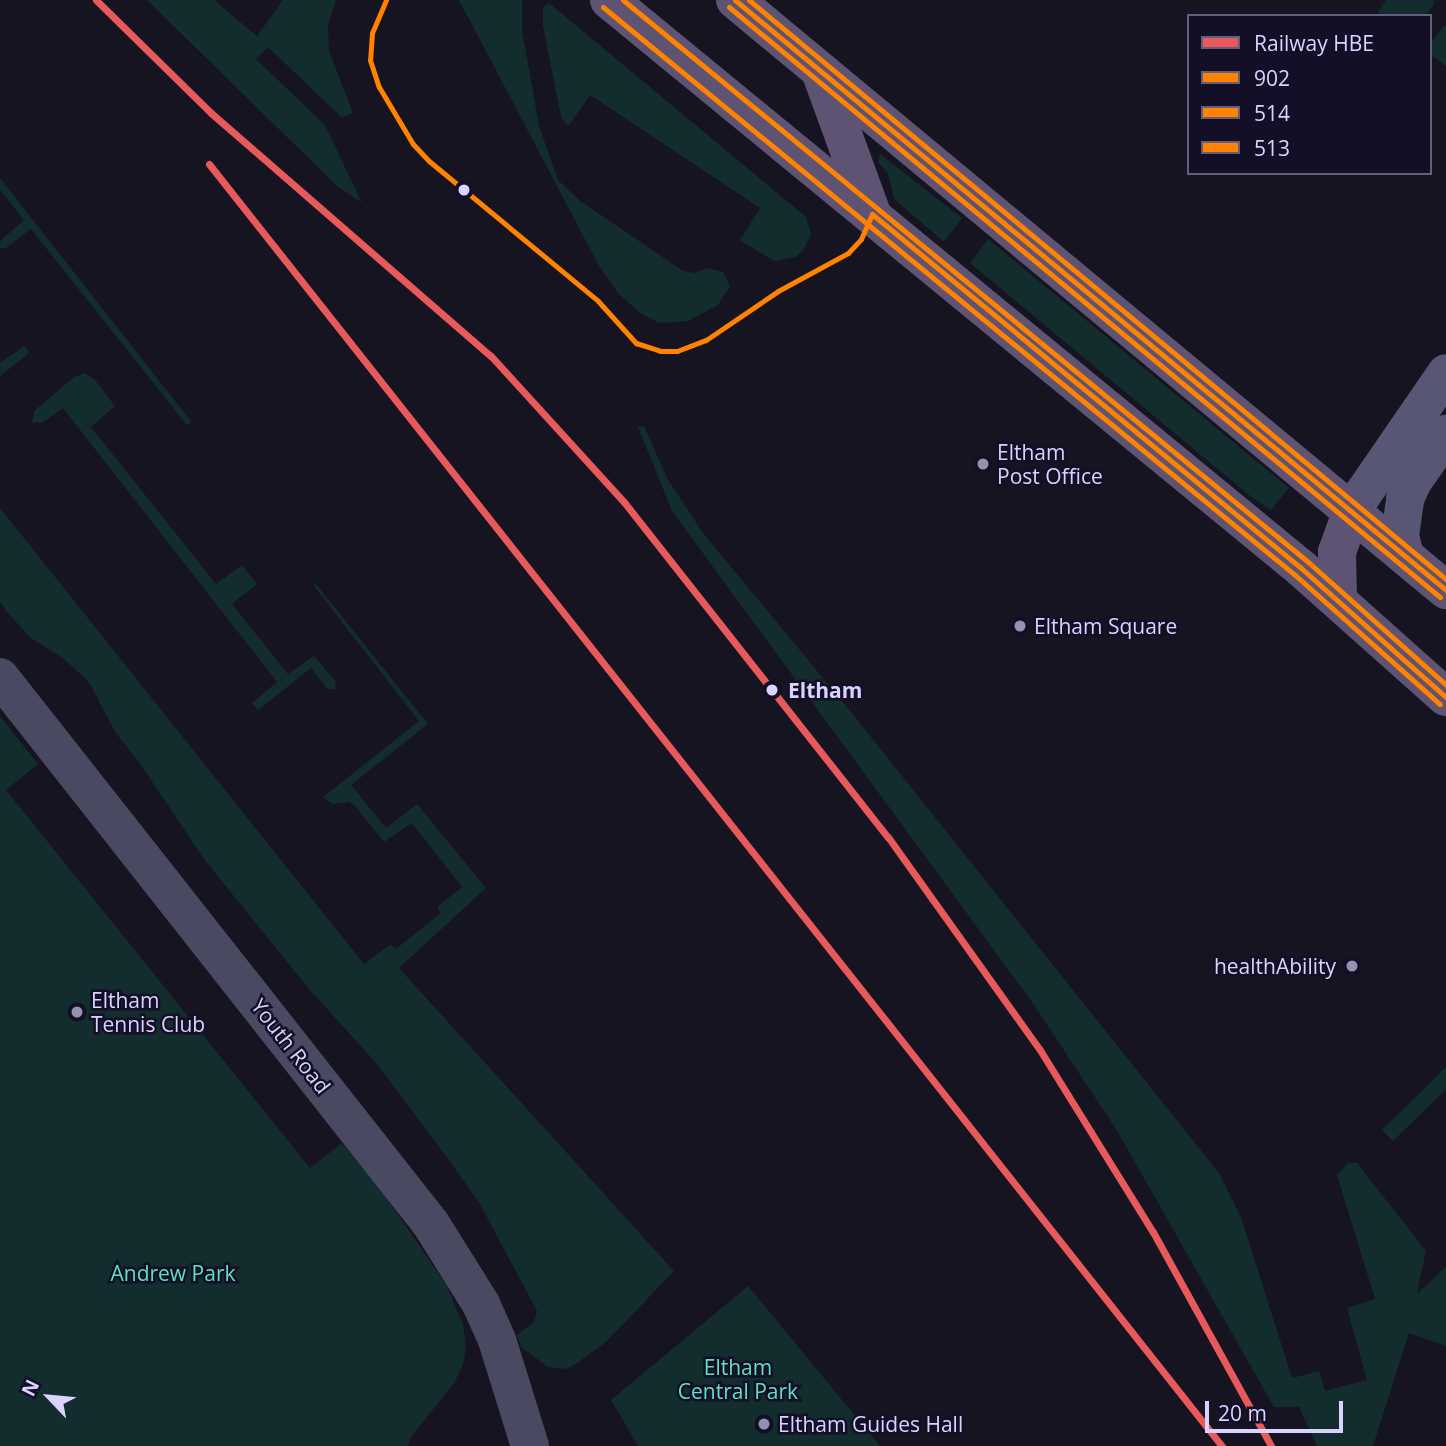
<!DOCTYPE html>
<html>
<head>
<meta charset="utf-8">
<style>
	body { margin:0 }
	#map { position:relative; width:1446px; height:1446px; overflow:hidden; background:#161421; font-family:"Open Sans",sans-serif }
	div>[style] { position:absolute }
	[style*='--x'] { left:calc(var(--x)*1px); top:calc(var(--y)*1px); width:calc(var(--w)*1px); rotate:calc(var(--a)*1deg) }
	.green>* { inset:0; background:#132c2d }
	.street>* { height:38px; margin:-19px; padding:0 19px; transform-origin:19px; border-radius:19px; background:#4a4962 }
	.secondary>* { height:38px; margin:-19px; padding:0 19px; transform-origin:19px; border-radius:19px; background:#575674 }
	.primary>* { height:38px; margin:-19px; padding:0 19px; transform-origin:19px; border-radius:19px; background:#5e5373 }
	.bus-1>* { height:5px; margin:-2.5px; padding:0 2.5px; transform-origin:2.5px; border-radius:2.5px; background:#ff8200 }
	.bus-2>* { height:5px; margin:-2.5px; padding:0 2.5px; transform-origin:2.5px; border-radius:2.5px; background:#ff8200 }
	.bus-3>* { height:5px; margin:-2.5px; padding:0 2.5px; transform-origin:2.5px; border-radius:2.5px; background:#ff8200 }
	.rail-1>* { height:7px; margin:-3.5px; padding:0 3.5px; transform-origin:3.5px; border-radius:3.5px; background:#e8595c }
	.dots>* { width:19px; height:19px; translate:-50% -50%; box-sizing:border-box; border:4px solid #130f26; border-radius:50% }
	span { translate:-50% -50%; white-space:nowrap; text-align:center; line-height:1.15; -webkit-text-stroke:5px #130f26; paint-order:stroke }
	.poi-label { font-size:21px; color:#d9d4ff }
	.left { translate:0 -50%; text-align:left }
	.right { translate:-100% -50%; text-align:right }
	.stop-label { font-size:21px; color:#d9d4ff; font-weight:700 }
	.street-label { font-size:21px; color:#d9d4ff }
	.park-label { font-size:21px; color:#5fe0c0 }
	.legend { position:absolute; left:1187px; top:14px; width:245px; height:161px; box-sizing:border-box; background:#130f26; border:2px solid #625e7d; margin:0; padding:9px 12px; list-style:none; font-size:21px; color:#d9d4ff }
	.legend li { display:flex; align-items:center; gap:14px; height:35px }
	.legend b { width:35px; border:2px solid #625e7d }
	.north { position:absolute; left:14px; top:1362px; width:70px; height:70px; -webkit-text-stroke:5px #130f26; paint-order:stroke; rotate:296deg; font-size:19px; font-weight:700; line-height:28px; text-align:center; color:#d9d4ff }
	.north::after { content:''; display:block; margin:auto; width:24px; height:32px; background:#d9d4ff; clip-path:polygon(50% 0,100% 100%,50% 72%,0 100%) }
	.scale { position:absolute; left:1205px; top:1401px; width:138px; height:32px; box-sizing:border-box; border:4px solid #d9d4ff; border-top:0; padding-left:9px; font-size:21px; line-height:24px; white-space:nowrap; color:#d9d4ff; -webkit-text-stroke:5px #130f26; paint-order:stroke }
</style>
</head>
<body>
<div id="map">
	<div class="green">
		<i style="clip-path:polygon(147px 0,214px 0,257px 36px,283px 0,336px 0,328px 25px,329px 51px,353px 113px,342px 118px,268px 47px,256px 59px,325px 125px,362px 203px,337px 186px)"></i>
		<i style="clip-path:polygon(459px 0,522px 0,522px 30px,539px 126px,558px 180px,579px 200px,683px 271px,695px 273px,706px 268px,723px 272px,730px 286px,718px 305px,688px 321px,659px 323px,640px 313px,618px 293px,598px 264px)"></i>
		<i style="clip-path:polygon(1386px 0,1433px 0,1434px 4px,1426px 16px,1383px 16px,1378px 12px)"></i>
		<i style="clip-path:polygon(549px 3px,806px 217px,811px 235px,803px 250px,795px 257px,774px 261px,740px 240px,760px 208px,590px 95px,569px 125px,565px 123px,561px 116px,543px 26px,543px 7px)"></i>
		<i style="clip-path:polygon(1444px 26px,1446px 26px,1446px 66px,1430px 54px,1430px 44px)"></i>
		<i style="clip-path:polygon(880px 154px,962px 218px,944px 242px,894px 199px,888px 173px,878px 162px)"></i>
		<i style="clip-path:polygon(0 178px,190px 420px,190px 424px,186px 424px,31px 229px,6px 248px,0 248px,0 241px,24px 220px,0 190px)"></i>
		<i style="clip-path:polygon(988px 239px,1289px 488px,1271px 510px,1250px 496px,970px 263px)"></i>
		<i style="clip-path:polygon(24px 346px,29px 351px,27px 355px,0 376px,0 363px)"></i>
		<i style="clip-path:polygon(85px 373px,95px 380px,115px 406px,91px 427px,216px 584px,242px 565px,257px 584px,232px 604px,288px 674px,314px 656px,336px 682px,335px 689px,327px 689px,311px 668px,258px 710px,252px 703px,277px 682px,63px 408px,43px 422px,32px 423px,34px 411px,74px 377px)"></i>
		<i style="clip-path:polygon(644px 426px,667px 478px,703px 533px,851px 712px,1219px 1173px,1241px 1217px,1292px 1378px,1319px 1371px,1325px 1391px,1367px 1380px,1347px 1308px,1375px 1299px,1337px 1175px,1348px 1163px,1357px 1163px,1426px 1251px,1417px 1294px,1446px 1267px,1446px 1346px,1409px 1333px,1373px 1446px,1317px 1446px,1299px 1407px,1274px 1407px,1116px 1129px,1032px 1002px,672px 511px,638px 427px)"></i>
		<i style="clip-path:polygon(0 508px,364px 964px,391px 944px,396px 949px,441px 913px,437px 907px,462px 887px,412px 823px,384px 842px,355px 806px,349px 802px,332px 804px,323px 797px,419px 721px,314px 586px,315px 583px,428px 724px,351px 785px,386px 828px,417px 804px,486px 888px,399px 968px,674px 1271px,606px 1342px,573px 1366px,565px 1369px,548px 1367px,521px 1347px,517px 1335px,534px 1322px,537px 1311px,480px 1204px,446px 1156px,377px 1064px,309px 989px,204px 859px,139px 762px,115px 732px,89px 682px,64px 659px,31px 638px,6px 611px,0 601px)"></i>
		<i style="clip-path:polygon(0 716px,38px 764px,6px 790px,310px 1168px,342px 1143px,379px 1187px,447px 1286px,463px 1324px,466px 1347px,463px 1365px,454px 1383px,411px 1437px,408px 1446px,0 1446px)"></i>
		<i style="clip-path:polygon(1446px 1067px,1446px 1089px,1393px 1141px,1382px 1130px)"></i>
		<i style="clip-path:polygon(748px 1286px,768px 1310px,880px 1446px,638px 1446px,611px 1400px)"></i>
	</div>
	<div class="street">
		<i style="--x:0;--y:677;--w:696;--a:51.76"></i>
		<i style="--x:431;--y:1224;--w:94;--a:58"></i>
		<i style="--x:481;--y:1304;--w:39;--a:66"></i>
		<i style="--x:497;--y:1340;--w:111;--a:72.7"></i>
	</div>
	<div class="secondary">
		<i style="--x:1352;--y:510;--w:166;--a:-55.5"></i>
		<i style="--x:1405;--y:555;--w:20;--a:-105"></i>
		<i style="--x:1400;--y:536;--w:37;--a:-82"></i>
		<i style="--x:1405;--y:499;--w:17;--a:-66"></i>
		<i style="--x:1412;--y:483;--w:60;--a:-55.2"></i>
	</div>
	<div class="primary">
		<i style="--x:609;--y:0;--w:895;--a:39.38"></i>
		<i style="--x:1301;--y:568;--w:194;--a:41.7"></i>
		<i style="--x:735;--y:0;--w:924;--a:39.69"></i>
		<i style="--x:820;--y:71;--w:152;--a:70"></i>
		<i style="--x:1338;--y:600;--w:48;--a:-91.2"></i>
		<i style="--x:1337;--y:552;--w:45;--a:-70.3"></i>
	</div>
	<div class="bus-1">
		<i style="--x:386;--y:0;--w:36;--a:113"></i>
		<i style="--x:372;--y:33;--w:27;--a:94"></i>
		<i style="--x:370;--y:60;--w:28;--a:72"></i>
		<i style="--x:379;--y:87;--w:66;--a:59.2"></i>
		<i style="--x:413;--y:144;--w:23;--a:47"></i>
		<i style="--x:429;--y:161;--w:219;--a:39.6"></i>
		<i style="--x:598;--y:301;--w:57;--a:47.9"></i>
		<i style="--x:636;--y:343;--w:25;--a:18"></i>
		<i style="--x:660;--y:351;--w:17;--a:0"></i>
		<i style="--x:677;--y:351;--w:31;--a:-21"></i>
		<i style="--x:706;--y:340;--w:87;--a:-34.2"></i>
		<i style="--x:778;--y:291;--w:80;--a:-28.5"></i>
		<i style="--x:848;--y:253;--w:19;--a:-47"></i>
		<i style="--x:861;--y:239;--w:27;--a:-66"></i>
		<i style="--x:735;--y:0;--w:924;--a:39.69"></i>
		<i style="--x:872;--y:214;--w:556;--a:39.53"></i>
		<i style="--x:1301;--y:568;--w:194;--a:41.7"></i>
	</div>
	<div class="bus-2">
		<i style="--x:603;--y:7;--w:895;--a:39.38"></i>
		<i style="--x:1295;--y:575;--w:194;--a:41.7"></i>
		<i style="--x:729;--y:7;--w:924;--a:39.69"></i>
	</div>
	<div class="bus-3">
		<i style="--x:623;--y:0;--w:885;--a:39.36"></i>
		<i style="--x:1307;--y:561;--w:186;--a:41.7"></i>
		<i style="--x:749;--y:0;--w:906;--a:39.72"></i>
	</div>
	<div class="rail-1">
		<i style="--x:96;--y:0;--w:161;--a:44.5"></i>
		<i style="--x:211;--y:113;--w:371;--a:41"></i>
		<i style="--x:491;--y:356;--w:197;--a:47.7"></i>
		<i style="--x:624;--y:502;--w:427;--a:51.8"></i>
		<i style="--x:888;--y:837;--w:262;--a:54.5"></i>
		<i style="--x:1040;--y:1050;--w:214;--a:58.2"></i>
		<i style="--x:1153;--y:1232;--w:244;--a:61.1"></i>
		<i style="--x:209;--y:164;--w:1634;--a:51.69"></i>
	</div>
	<div class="dots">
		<i style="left:464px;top:190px;background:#d9d4ff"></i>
		<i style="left:983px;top:464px;background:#9591b1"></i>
		<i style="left:1020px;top:626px;background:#9591b1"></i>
		<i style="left:772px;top:690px;background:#d9d4ff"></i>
		<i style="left:1352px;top:966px;background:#9591b1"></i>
		<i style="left:77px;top:1012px;background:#9591b1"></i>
		<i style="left:764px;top:1424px;background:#9591b1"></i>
	</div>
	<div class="poi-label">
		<span class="left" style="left:997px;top:464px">Eltham<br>Post Office</span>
		<span class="left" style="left:1034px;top:626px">Eltham Square</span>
		<span class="right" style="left:1336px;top:966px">healthAbility</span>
		<span class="left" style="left:91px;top:1012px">Eltham<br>Tennis Club</span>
		<span class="left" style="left:778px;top:1424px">Eltham Guides Hall</span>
	</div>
	<div class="stop-label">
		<span class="left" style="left:788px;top:690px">Eltham</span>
	</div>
	<div class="street-label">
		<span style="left:291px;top:1046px;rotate:52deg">Youth Road</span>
	</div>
	<div class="park-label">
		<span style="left:173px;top:1273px">Andrew Park</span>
		<span style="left:738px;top:1379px">Eltham<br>Central Park</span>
	</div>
	<ul class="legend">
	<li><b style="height:9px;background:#e8595c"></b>Railway HBE</li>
	<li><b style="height:9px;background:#ff8200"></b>902</li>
	<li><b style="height:9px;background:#ff8200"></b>514</li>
	<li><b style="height:9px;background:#ff8200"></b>513</li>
	</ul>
	<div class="north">N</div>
	<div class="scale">20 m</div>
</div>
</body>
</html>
